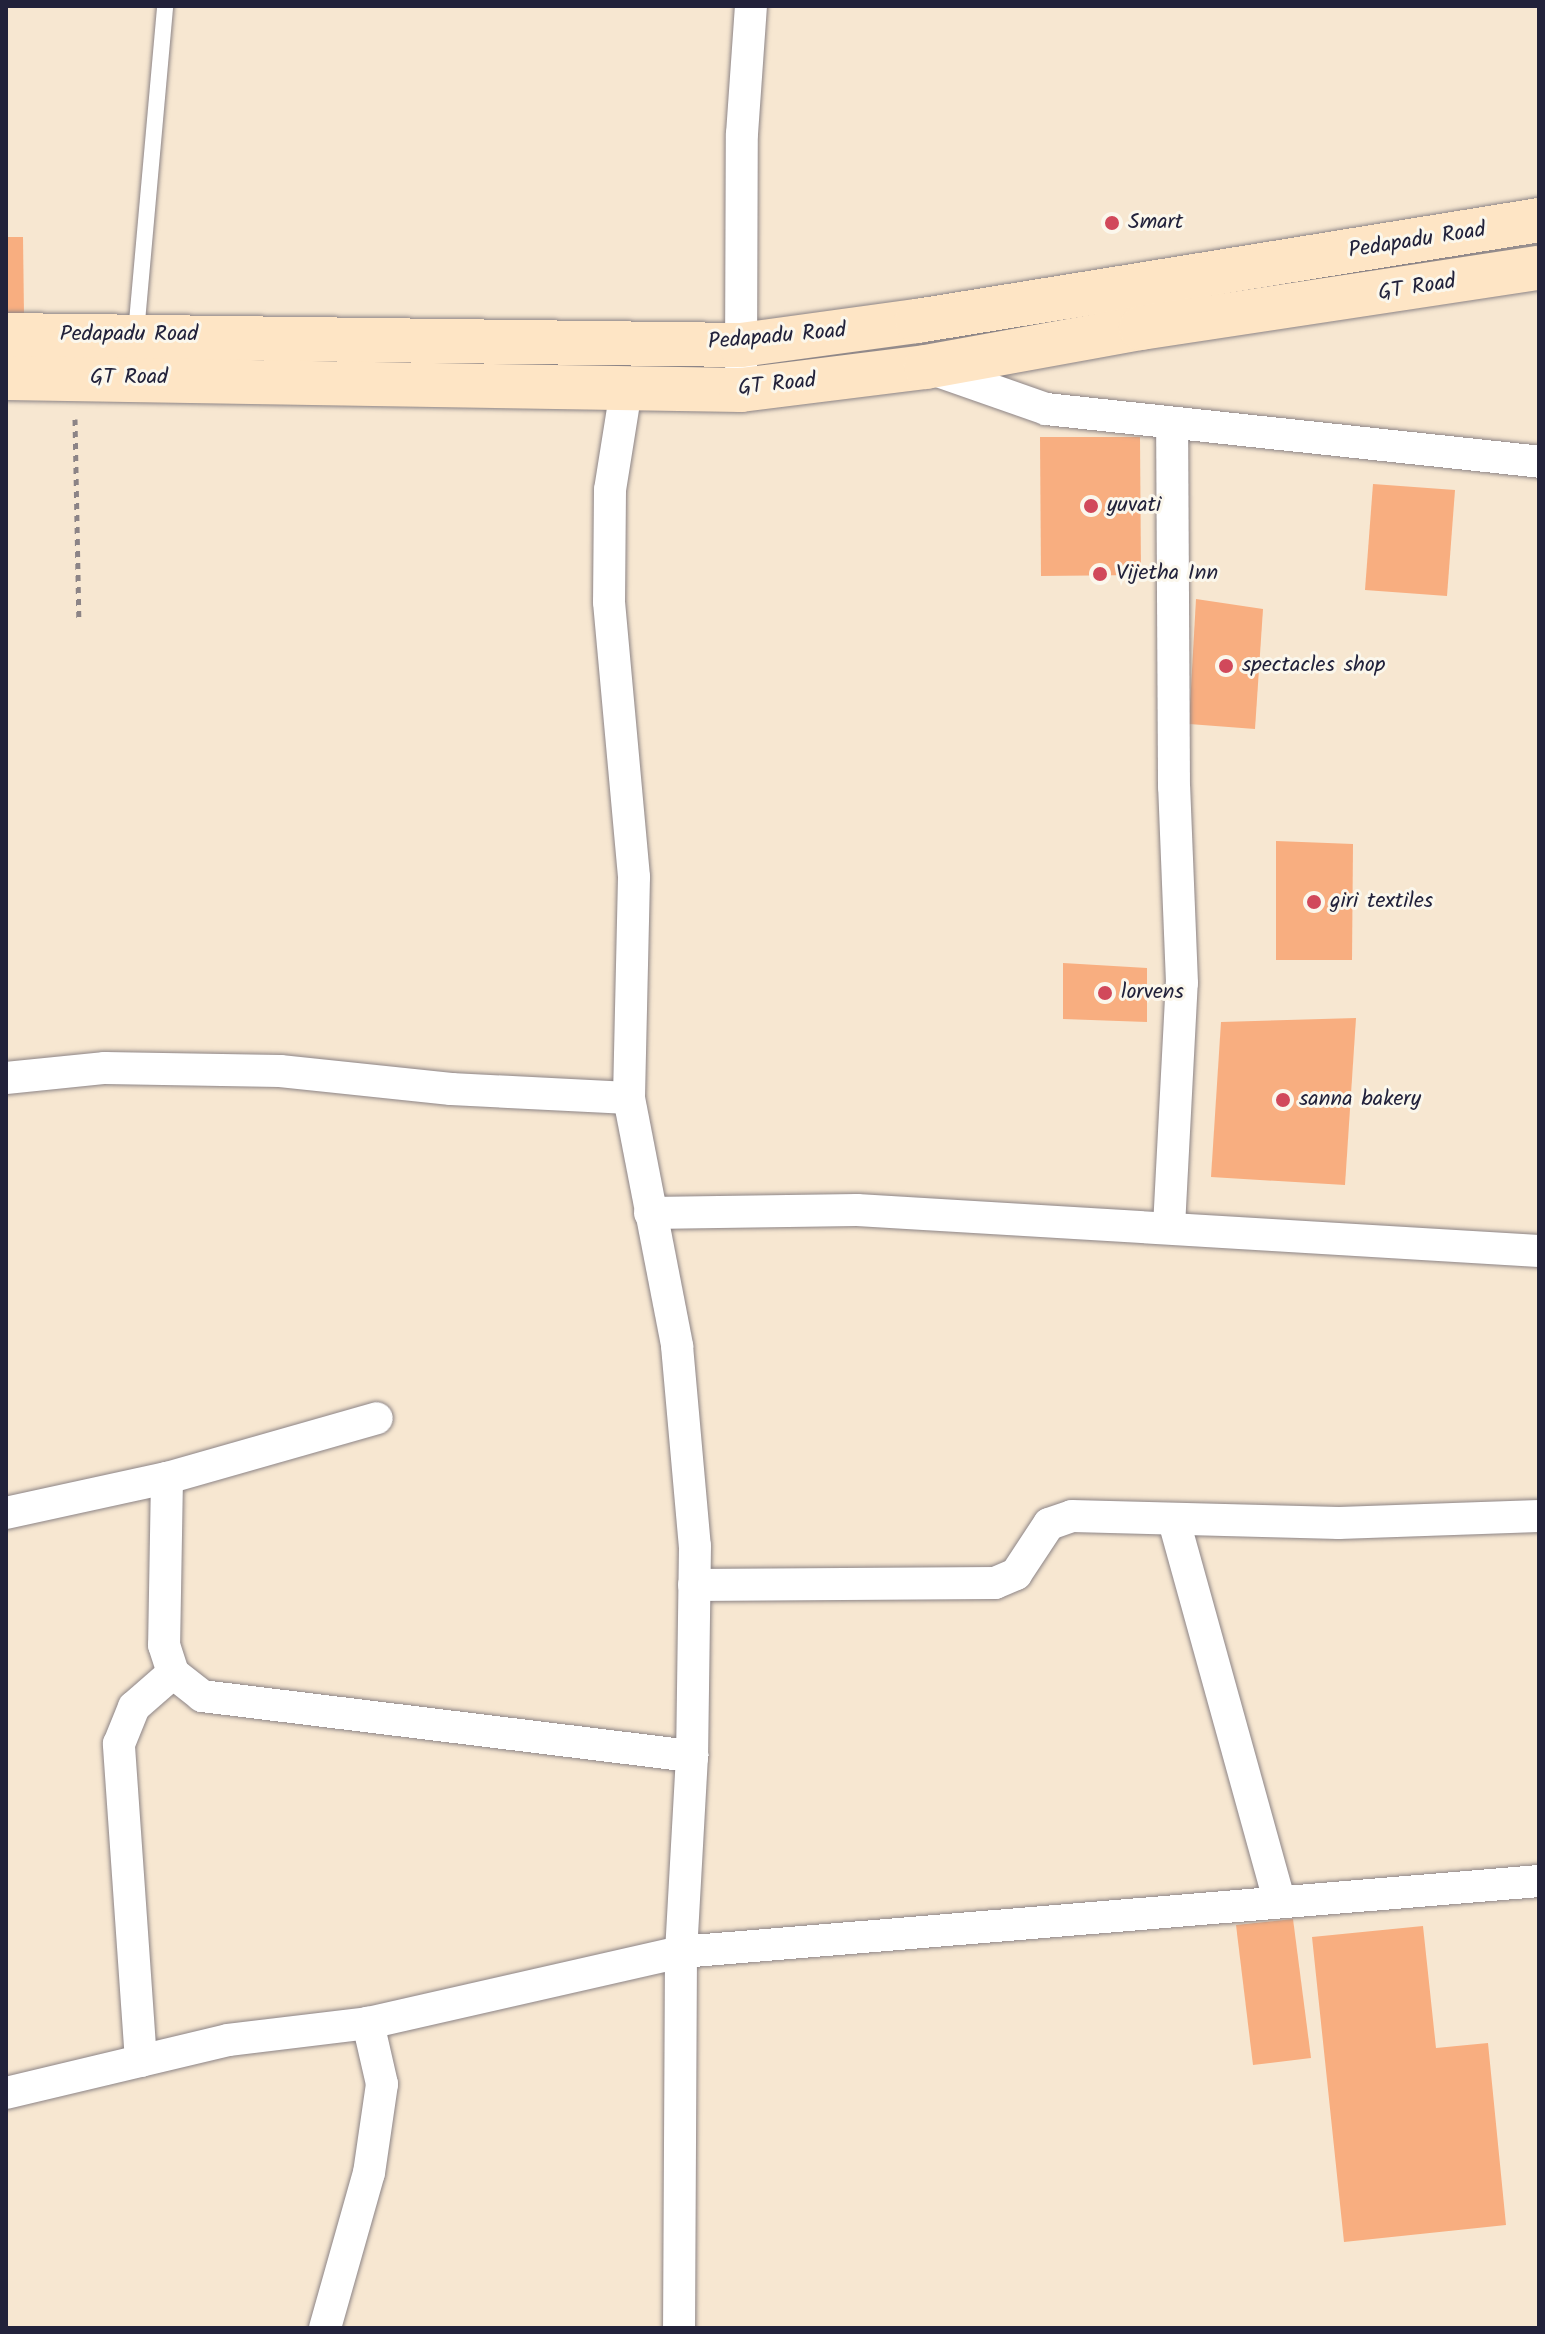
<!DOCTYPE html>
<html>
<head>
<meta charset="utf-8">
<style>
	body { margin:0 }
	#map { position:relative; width:1545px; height:2334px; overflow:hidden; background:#f7e7d1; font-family:Kalam,sans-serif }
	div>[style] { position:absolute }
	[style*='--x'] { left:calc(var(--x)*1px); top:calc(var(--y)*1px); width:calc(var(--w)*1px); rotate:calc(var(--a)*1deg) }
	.building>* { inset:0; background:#f8ae80 }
	.path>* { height:5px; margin-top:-2.5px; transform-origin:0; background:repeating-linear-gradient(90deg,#8c8486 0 6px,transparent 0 12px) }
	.roads { filter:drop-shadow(0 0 2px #8c8486) drop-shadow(0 0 2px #8c8486) }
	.lane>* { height:16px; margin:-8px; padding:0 8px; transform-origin:8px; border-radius:8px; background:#fff }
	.street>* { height:32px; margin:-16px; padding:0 16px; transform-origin:16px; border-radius:16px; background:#fff }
	.secondary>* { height:44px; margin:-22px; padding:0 22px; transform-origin:22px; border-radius:22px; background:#fee5c5 }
	.dots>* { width:22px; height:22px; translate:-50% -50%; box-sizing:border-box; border:4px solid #fbf7ec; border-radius:50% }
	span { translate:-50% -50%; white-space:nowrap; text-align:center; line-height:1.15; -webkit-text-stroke:6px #fbf7ec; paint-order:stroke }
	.poi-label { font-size:22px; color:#22223b }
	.left { translate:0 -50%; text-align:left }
	.street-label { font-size:22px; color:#22223b }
	.frame { position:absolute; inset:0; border:8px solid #22223b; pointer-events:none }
</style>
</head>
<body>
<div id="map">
	<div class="building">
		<i style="clip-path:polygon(6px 237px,23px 237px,24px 315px,6px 315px)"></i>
		<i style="clip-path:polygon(1040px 437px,1140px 437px,1141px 575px,1041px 576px)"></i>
		<i style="clip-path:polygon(1373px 484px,1455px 490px,1447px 596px,1365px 590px)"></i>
		<i style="clip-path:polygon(1196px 599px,1263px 609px,1255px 729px,1189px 724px)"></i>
		<i style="clip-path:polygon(1276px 841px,1353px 844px,1352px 960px,1276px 960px)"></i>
		<i style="clip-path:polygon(1063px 963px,1147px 968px,1147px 1022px,1063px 1019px)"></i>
		<i style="clip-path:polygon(1356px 1018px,1345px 1185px,1211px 1177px,1221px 1022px)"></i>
		<i style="clip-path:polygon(1293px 1919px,1311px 2058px,1253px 2065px,1236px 1925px)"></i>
		<i style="clip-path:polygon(1423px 1926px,1436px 2048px,1488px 2043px,1506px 2225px,1344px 2242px,1312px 1937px)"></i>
	</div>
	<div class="path">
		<i style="--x:75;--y:419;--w:203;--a:88.9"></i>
	</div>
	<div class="roads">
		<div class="lane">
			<i style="--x:136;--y:333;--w:328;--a:-84.9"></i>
		</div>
		<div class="street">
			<i style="--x:741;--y:366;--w:232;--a:-89.8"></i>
			<i style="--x:742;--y:134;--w:128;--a:-86"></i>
			<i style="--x:929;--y:368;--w:124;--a:19.3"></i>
			<i style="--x:1046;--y:409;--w:496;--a:6.1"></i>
			<i style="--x:626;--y:390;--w:101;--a:99.1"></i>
			<i style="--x:610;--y:490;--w:112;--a:90.5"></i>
			<i style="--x:609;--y:602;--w:276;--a:84.8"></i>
			<i style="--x:634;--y:877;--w:221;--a:91.3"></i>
			<i style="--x:629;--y:1098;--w:253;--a:79"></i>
			<i style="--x:677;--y:1346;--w:201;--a:84.9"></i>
			<i style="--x:695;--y:1546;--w:210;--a:90.8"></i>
			<i style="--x:692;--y:1756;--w:196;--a:93.2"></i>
			<i style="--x:681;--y:1952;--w:376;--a:90.3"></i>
			<i style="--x:6;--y:1078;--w:100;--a:-5.8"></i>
			<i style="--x:105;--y:1068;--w:175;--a:1"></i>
			<i style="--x:280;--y:1071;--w:172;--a:6"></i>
			<i style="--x:451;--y:1089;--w:178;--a:2.9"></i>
			<i style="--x:650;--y:1213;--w:207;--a:-0.8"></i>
			<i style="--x:857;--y:1210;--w:683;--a:3.44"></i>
			<i style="--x:1169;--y:1227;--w:244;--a:-87"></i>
			<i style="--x:1182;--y:983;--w:196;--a:-92.3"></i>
			<i style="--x:1174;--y:787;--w:364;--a:-90.3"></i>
			<i style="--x:167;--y:1478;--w:167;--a:91"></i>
			<i style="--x:164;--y:1645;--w:29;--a:72"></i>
			<i style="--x:173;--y:1673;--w:37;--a:38"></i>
			<i style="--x:202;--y:1696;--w:494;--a:7"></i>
			<i style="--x:6;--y:1513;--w:165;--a:-12.3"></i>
			<i style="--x:167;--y:1478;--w:218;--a:-15.9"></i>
			<i style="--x:1174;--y:1521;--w:393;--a:74.5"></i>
			<i style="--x:694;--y:1585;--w:301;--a:-0.4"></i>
			<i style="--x:995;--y:1583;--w:23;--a:-23"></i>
			<i style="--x:1016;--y:1574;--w:60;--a:-56.6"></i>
			<i style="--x:1049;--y:1524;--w:24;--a:-19"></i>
			<i style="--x:1072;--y:1516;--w:267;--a:1.5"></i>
			<i style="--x:1339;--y:1523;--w:200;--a:-2"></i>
			<i style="--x:141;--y:2061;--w:318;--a:-94"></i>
			<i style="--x:119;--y:1744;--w:40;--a:-68"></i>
			<i style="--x:134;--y:1707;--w:52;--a:-41.1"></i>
			<i style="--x:6;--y:2093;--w:228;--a:-13.4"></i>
			<i style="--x:228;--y:2040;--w:141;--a:-6.9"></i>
			<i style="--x:368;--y:2023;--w:321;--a:-12.8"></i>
			<i style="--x:681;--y:1952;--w:861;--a:-4.73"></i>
			<i style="--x:325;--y:2328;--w:161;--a:-74.2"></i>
			<i style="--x:369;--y:2173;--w:90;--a:-81.7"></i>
			<i style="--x:382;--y:2084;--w:63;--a:-102.9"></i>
		</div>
		<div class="secondary">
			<i style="--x:6;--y:335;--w:735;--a:0.78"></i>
			<i style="--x:741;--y:345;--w:178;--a:-7.8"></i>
			<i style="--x:917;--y:321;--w:630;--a:-9.22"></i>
			<i style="--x:6;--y:378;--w:735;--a:0.94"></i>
			<i style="--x:741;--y:390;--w:186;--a:-7.1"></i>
			<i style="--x:926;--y:367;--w:219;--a:-10.3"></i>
			<i style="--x:1141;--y:328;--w:402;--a:-8.6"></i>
		</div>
	</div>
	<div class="dots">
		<i style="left:1112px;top:223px;background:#d1495b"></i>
		<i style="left:1091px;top:506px;background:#d1495b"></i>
		<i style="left:1100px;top:574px;background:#d1495b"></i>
		<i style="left:1226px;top:666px;background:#d1495b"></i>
		<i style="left:1314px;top:902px;background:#d1495b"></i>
		<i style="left:1105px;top:993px;background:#d1495b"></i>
		<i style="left:1283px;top:1100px;background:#d1495b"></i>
	</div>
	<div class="poi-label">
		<span class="left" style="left:1128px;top:223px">Smart</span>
		<span class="left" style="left:1107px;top:506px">yuvati</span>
		<span class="left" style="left:1116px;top:574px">Vijetha Inn</span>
		<span class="left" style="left:1242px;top:666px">spectacles shop</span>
		<span class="left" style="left:1330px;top:902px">giri textiles</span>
		<span class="left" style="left:1121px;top:993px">lorvens</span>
		<span class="left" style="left:1299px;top:1100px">sanna bakery</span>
	</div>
	<div class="street-label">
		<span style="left:1417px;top:241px;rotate:-9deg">Pedapadu Road</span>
		<span style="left:1417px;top:288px;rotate:-9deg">GT Road</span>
		<span style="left:129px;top:335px">Pedapadu Road</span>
		<span style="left:777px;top:337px;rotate:-5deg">Pedapadu Road</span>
		<span style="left:129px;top:378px">GT Road</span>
		<span style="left:777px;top:385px;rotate:-6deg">GT Road</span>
	</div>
	<div class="frame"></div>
</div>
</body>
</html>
